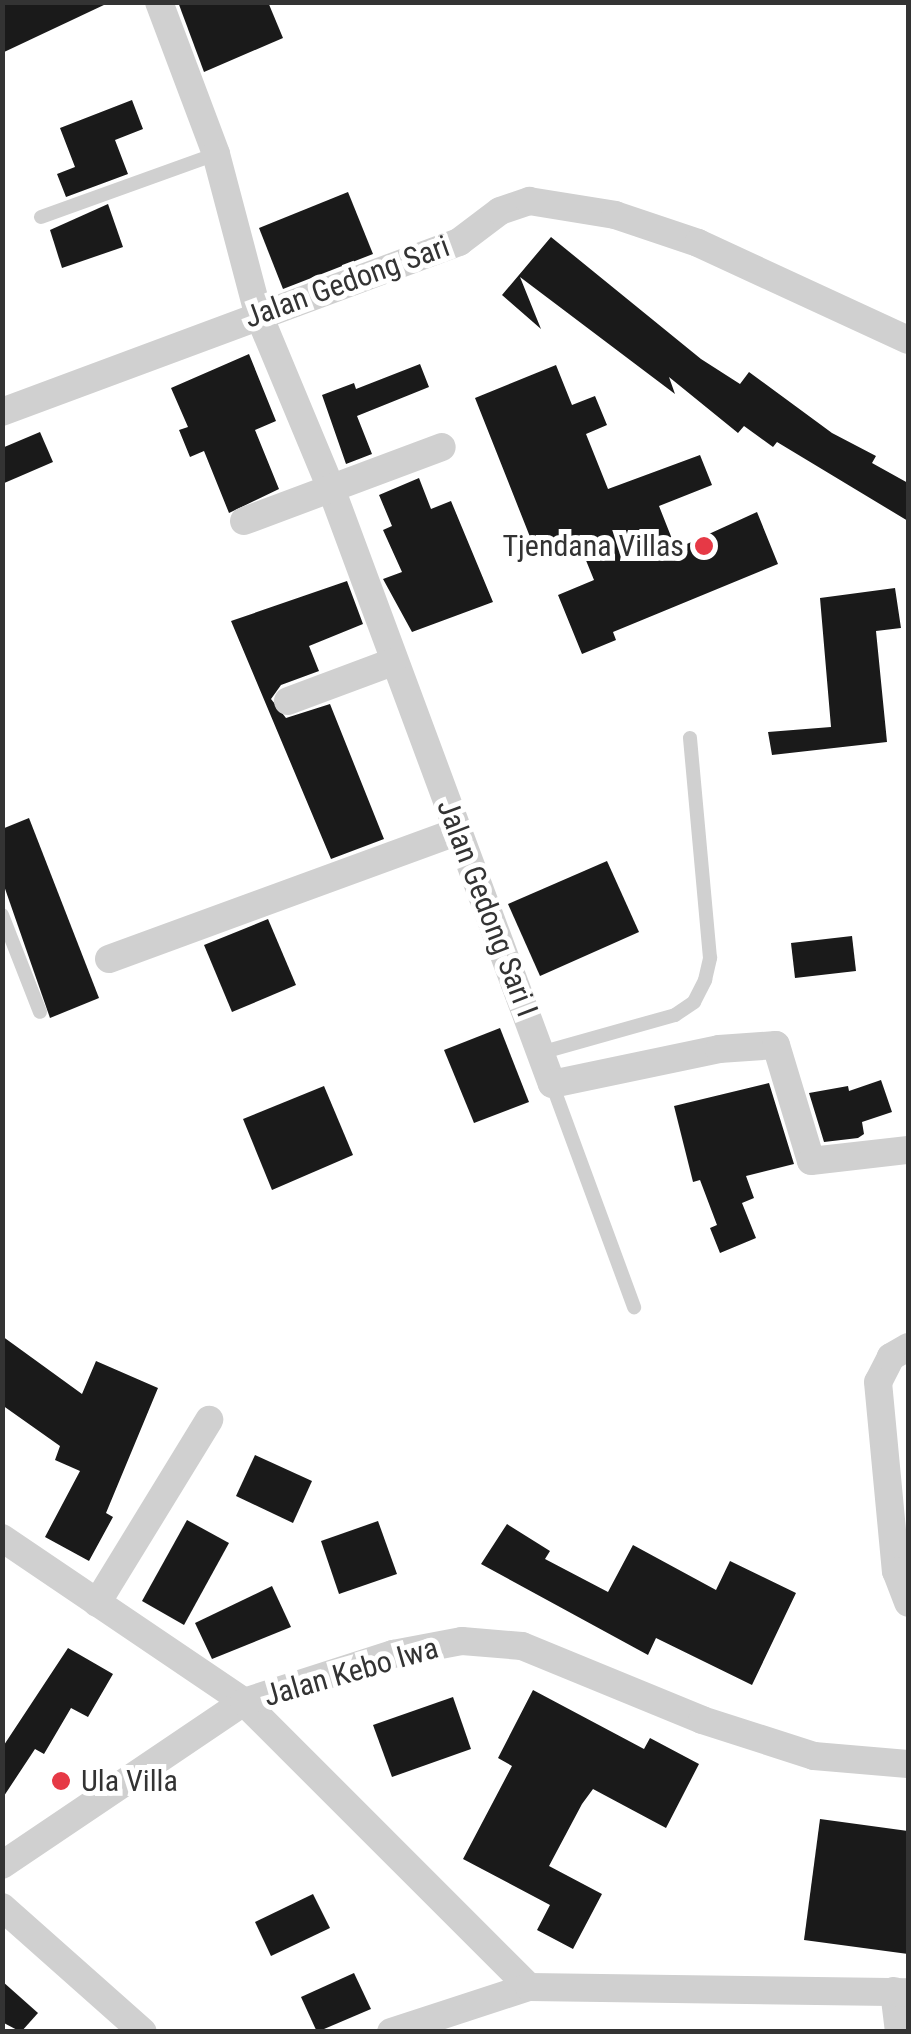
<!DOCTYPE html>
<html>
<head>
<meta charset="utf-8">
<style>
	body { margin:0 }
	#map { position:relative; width:911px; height:2034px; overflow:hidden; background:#fff; font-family:"Roboto Condensed",sans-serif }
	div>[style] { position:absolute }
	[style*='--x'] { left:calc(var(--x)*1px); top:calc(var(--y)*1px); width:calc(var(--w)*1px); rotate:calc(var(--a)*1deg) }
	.building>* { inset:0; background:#1a1a1a }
	.service>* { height:14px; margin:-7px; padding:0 7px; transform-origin:7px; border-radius:7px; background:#d0d0d0 }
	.minor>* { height:28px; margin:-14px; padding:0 14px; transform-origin:14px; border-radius:14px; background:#d0d0d0 }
	.dots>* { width:28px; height:28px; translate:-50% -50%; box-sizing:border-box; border:5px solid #fff; border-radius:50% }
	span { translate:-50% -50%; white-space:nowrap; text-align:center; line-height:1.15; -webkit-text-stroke:10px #fff; paint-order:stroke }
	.street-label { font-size:30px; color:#333 }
	.poi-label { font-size:30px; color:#333 }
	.right { translate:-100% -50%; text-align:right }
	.left { translate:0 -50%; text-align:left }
	.frame { position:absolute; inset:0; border:5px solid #333; pointer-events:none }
</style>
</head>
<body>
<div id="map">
	<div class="building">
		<i style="clip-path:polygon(2px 2px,106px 2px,106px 4px,2px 53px)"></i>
		<i style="clip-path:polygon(178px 2px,268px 2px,283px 38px,204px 72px)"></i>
		<i style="clip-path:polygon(132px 100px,143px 129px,115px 140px,128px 174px,66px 197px,57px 174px,75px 167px,60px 128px)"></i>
		<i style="clip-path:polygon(348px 192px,373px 254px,283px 289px,259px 228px)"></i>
		<i style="clip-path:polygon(108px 204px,123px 247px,62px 268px,50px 230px)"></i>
		<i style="clip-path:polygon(551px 237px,701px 359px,740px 384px,749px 372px,832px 433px,876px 456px,872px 463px,908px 483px,908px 521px,777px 442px,773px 447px,744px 426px,738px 433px,669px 377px,675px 394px,520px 277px,541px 329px,502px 295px)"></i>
		<i style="clip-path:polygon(249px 354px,276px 421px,255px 430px,279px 489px,229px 513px,204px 451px,190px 457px,179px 430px,188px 427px,171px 388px)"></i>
		<i style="clip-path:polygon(420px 364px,429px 387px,357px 416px,372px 454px,346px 464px,322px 395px,354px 383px,356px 389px)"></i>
		<i style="clip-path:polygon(556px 365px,572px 405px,595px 396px,607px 425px,586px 434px,608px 489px,700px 455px,712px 485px,659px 506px,676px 549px,757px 512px,778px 564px,613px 632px,616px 640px,582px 654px,558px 595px,594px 580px,576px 536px,536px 552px,475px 398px)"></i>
		<i style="clip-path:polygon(40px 432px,53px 462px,2px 484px,2px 448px)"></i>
		<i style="clip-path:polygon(419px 478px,431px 509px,451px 501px,493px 602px,412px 632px,383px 579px,402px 572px,383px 530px,392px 526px,379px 495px)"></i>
		<i style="clip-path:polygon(347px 581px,363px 624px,309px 646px,319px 671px,281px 685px,271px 699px,286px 718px,330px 704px,384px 839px,331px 859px,231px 621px)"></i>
		<i style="clip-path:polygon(895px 588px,901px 628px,876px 631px,887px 742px,772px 755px,768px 732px,831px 727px,820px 598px)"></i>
		<i style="clip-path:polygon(29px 818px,99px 998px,50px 1018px,2px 880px,2px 829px)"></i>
		<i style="clip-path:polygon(607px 861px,639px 932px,540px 976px,508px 904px)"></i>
		<i style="clip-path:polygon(268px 919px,296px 985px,232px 1012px,204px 945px)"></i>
		<i style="clip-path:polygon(852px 936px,856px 971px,795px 978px,791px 943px)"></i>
		<i style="clip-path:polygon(500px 1028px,529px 1102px,474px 1123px,444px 1050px)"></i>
		<i style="clip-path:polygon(881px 1080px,892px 1112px,862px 1122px,864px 1134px,858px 1138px,824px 1142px,809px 1093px,848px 1086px,849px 1091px)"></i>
		<i style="clip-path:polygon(769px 1083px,794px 1164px,746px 1176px,754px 1198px,742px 1203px,756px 1238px,720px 1253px,710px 1228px,717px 1225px,700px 1180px,693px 1182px,674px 1106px)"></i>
		<i style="clip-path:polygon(324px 1086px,353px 1155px,272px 1190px,243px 1119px)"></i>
		<i style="clip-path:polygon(2px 1336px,82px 1394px,96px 1361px,158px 1388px,106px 1513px,113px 1517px,89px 1561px,45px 1537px,80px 1471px,55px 1460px,60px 1446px,2px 1405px)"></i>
		<i style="clip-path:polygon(255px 1455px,312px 1481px,293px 1523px,236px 1496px)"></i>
		<i style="clip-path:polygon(187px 1520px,229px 1543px,184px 1625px,142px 1601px)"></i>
		<i style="clip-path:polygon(378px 1521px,397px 1574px,339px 1594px,321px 1541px)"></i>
		<i style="clip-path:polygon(507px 1524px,550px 1551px,545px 1559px,608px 1592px,633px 1545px,716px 1590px,730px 1561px,796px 1593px,752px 1685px,656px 1638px,648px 1655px,481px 1564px)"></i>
		<i style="clip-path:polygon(272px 1586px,291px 1627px,212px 1659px,195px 1623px)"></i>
		<i style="clip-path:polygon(68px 1648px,113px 1674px,88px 1717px,71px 1708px,44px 1754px,35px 1749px,2px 1799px,2px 1748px)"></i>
		<i style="clip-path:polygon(533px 1690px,644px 1749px,650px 1738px,699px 1764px,666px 1828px,593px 1789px,582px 1804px,549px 1866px,602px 1894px,573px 1949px,537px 1930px,550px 1905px,463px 1859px,512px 1766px,498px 1758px)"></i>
		<i style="clip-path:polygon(453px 1697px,471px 1749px,392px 1777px,373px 1725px)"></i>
		<i style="clip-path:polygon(820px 1819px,908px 1831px,908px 1954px,804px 1940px)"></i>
		<i style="clip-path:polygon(313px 1894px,330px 1928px,271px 1956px,255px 1922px)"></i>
		<i style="clip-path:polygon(354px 1973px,371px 2009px,317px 2032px,301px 1997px)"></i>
		<i style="clip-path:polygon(2px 1981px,38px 2013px,21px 2032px,2px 2022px)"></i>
	</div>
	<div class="service">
		<i style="--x:41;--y:217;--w:186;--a:-19.8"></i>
		<i style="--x:2;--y:915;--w:104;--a:68.6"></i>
		<i style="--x:540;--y:1053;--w:140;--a:-15.7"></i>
		<i style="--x:675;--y:1015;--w:23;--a:-34"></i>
		<i style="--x:694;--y:1002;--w:25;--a:-63"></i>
		<i style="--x:705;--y:980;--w:23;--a:-77"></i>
		<i style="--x:710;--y:958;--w:221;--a:-95.2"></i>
		<i style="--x:552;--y:1084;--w:238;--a:69.8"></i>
	</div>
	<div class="minor">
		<i style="--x:159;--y:2;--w:162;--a:69.4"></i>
		<i style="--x:216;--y:154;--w:164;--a:75.2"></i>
		<i style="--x:258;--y:313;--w:193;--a:67.4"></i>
		<i style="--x:332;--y:491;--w:632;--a:69.65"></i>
		<i style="--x:552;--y:1084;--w:171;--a:-11.8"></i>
		<i style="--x:719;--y:1049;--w:57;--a:-4"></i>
		<i style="--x:776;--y:1045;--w:121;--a:73.2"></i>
		<i style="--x:811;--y:1161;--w:98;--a:-6.5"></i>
		<i style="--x:2;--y:412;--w:488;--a:-20.4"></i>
		<i style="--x:459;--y:242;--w:51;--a:-37.1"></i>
		<i style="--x:500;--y:211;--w:31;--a:-19"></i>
		<i style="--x:529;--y:201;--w:87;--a:9.2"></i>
		<i style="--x:615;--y:215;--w:88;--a:18.6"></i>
		<i style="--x:698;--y:243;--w:231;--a:24.8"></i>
		<i style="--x:244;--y:521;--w:211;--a:-20.5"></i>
		<i style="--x:288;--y:701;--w:112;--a:-20.4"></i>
		<i style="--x:109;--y:959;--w:372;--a:-20.1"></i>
		<i style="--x:908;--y:1347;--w:20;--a:150"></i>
		<i style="--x:891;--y:1357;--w:28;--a:117"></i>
		<i style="--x:878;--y:1382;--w:190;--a:84.6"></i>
		<i style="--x:896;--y:1571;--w:34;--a:69"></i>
		<i style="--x:2;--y:1538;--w:292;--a:34.1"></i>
		<i style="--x:244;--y:1702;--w:403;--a:45"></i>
		<i style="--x:97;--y:1603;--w:215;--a:-58.5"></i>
		<i style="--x:2;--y:1865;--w:292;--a:-34"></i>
		<i style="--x:244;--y:1702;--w:157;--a:-17.9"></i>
		<i style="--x:393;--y:1654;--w:70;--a:-10.7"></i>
		<i style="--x:462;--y:1641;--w:60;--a:4.8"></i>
		<i style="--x:522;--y:1646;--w:195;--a:22.3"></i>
		<i style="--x:702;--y:1720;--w:118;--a:17.8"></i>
		<i style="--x:814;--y:1756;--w:94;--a:4.9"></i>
		<i style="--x:2;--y:1907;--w:188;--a:41.6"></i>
		<i style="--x:894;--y:1991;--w:41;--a:83"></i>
		<i style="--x:391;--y:2032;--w:145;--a:-18.1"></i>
		<i style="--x:529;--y:1987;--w:379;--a:0.8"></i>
	</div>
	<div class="dots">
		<i style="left:704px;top:546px;background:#e63946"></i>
		<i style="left:61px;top:1781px;background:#e63946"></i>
	</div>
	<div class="street-label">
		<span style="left:347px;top:282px;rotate:-20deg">Jalan Gedong Sari</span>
		<span style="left:487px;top:908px;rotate:69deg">Jalan Gedong Sari I</span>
		<span style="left:351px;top:1672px;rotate:-16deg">Jalan Kebo Iwa</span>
	</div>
	<div class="poi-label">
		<span class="right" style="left:684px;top:546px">Tjendana Villas</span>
		<span class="left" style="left:81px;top:1781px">Ula Villa</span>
	</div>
	<div class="frame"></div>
</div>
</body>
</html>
